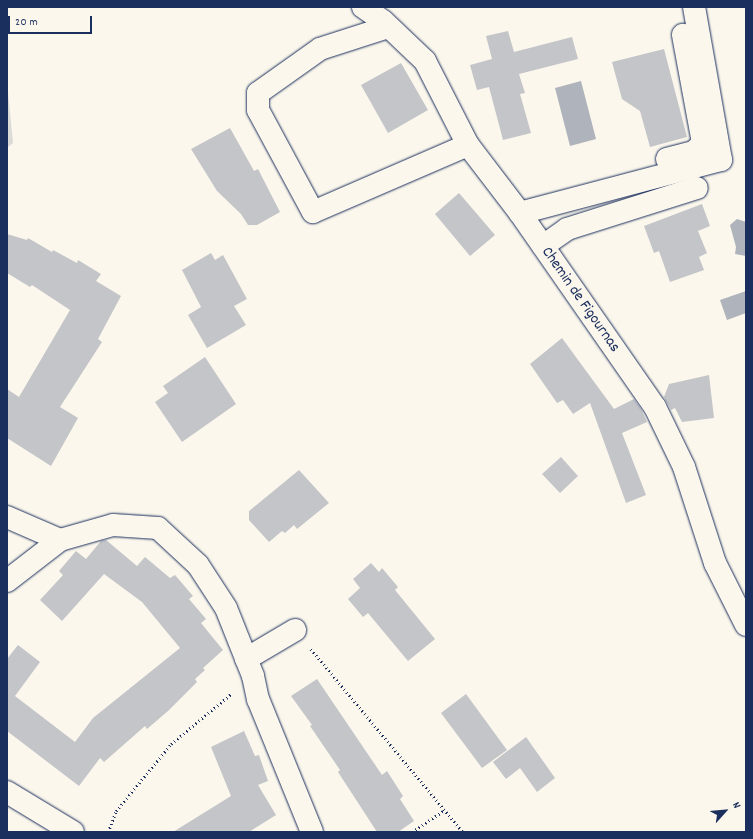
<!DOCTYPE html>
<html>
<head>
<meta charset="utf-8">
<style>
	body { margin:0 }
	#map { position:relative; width:753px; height:839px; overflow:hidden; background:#fbf7ec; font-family:Dekko,sans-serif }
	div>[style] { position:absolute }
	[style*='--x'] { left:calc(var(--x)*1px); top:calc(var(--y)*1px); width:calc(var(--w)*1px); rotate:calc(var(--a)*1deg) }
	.green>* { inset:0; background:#dadad7 }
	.water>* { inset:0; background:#afb3bb }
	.building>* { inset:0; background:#c3c5c9 }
	.path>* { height:2.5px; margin-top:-1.25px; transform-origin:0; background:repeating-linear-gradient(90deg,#1b2f5e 0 1px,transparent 0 4px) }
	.roads { filter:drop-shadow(0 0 1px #1b2f5e) drop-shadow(0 0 1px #1b2f5e) }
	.minor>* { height:22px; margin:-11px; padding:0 11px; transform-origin:11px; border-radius:11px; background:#fbf7ec }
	span { translate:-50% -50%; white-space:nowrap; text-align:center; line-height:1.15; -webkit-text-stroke:4px #fbf7ec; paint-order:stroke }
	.street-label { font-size:16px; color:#1b2f5e }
	.frame { position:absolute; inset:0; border:8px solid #1b2f5e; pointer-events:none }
	.north { position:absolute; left:705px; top:791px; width:40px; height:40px; -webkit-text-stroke:3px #fbf7ec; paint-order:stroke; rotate:63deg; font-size:11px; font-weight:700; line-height:16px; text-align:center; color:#1b2f5e }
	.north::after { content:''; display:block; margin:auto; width:14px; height:18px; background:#1b2f5e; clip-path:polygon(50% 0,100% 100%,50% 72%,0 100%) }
	.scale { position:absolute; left:8px; top:16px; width:84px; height:18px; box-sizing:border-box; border:2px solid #1b2f5e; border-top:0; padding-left:5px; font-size:12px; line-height:14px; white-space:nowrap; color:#1b2f5e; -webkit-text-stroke:3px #fbf7ec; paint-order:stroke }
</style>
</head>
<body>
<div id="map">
	<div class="green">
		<i style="clip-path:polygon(7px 82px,13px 143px,7px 148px)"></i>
	</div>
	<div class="water">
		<i style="clip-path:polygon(581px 81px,596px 139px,570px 146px,555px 88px)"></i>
		<i style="clip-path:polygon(737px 219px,746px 222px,746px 256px,735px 254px,736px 247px,730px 225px)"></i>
		<i style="clip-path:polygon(746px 291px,746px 313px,727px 320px,720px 300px)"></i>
	</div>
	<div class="building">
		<i style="clip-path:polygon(508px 31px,514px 52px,572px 37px,578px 59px,519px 74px,525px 93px,520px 94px,531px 133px,503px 140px,489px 87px,477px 90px,470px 65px,492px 59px,486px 36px)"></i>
		<i style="clip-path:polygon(664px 49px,687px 137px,650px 147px,640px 111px,622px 99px,612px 62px)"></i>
		<i style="clip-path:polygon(401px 63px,428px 110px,388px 133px,361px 85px)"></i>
		<i style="clip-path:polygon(230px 128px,254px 171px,258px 169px,280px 212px,257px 225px,248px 225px,241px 214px,217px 191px,191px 149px)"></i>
		<i style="clip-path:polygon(459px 193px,495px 235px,470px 256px,435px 214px)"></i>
		<i style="clip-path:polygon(702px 204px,710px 226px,698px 231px,707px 253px,699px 257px,704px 270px,670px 282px,659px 251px,654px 253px,644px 226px)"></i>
		<i style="clip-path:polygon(7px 234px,27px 240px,28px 238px,52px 252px,53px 250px,77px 263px,78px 260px,101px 274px,96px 281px,121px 296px,98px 339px,102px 342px,60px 407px,78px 418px,51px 466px,7px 438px,7px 389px,19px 397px,70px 310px,32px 285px,30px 287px,7px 273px)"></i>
		<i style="clip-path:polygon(211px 253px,215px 260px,223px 255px,247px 299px,234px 306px,246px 325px,207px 348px,188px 315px,201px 307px,182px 270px)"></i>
		<i style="clip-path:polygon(562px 338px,614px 409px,634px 399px,641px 409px,647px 422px,622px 433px,646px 495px,626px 503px,590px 403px,573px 414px,563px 400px,557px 403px,530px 364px)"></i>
		<i style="clip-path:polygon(205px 357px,236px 404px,182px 442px,155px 402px,168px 393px,163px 386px)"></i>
		<i style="clip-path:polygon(709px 375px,714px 418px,682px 422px,675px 408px,671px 410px,664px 397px,669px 384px)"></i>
		<i style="clip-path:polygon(561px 457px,578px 476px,560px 493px,542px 474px)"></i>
		<i style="clip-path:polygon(299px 470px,329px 503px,297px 529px,294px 525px,285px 533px,282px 531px,269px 542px,249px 520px,249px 511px)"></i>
		<i style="clip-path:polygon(106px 540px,137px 566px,145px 557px,170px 578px,175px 575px,193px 596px,189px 599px,206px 619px,201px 623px,223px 650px,203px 668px,205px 670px,195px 679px,197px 682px,168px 711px,147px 729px,145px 726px,104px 762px,100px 758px,79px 786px,7px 731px,7px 659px,18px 645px,40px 662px,15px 696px,75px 742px,93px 718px,180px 648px,142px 602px,104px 574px,62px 621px,40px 600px,63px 575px,59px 571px,76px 551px,86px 559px,101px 541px)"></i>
		<i style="clip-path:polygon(371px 563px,379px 572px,382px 568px,398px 587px,395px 590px,435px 639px,408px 661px,368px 613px,363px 617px,348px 599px,360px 588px,353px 579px)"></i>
		<i style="clip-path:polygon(317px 679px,382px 775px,387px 771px,403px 796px,400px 799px,414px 821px,398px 832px,377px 832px,338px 772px,340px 770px,310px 726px,312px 725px,291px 696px)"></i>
		<i style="clip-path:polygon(466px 694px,507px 750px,482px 768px,441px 713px)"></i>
		<i style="clip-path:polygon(244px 731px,255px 756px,259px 755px,268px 781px,258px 785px,276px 815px,249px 832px,173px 832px,231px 796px,211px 747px)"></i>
		<i style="clip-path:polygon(526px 737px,555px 778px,537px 792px,520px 768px,506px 779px,493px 762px)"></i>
	</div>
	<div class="path">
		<i style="--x:311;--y:649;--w:238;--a:50.3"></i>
		<i style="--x:108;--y:832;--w:22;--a:-69"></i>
		<i style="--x:116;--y:811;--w:87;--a:-50.6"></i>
		<i style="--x:171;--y:744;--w:78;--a:-39.8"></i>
		<i style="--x:412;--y:832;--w:40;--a:-34"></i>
	</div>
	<div class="roads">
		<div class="minor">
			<i style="--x:363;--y:7;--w:24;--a:35"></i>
			<i style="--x:383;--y:21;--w:58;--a:43.6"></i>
			<i style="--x:425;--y:61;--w:94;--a:62.9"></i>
			<i style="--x:468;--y:145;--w:86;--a:52.6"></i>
			<i style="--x:520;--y:213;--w:236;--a:55.2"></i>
			<i style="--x:655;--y:407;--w:67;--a:64.2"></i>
			<i style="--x:684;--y:467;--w:101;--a:72.1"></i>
			<i style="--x:715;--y:563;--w:69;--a:63.4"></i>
			<i style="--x:388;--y:27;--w:71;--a:162.1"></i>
			<i style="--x:320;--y:49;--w:76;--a:144.6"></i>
			<i style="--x:258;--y:93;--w:17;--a:90"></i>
			<i style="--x:258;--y:110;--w:116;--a:61.7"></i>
			<i style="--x:313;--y:212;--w:169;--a:-23.4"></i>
			<i style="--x:667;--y:159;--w:28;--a:-15"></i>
			<i style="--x:694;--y:152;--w:13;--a:-45"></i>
			<i style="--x:703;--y:143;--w:110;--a:-100.5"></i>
			<i style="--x:520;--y:213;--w:208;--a:-14.8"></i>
			<i style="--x:721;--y:160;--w:155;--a:-100"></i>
			<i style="--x:543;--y:246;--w:29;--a:-35"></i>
			<i style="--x:567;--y:229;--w:136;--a:-17.5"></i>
			<i style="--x:7;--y:517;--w:58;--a:23.5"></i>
			<i style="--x:7;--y:581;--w:67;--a:-37.7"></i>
			<i style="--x:60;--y:540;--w:55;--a:-15.8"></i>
			<i style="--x:113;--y:525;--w:45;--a:3.8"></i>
			<i style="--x:158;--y:528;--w:54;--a:42.8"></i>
			<i style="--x:198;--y:565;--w:51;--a:56.9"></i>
			<i style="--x:226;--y:608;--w:73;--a:68.3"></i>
			<i style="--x:253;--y:676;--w:24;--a:78"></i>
			<i style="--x:258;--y:699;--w:144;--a:67.9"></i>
			<i style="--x:246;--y:659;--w:57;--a:-30.6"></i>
			<i style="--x:7;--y:792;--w:77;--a:31.2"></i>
		</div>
	</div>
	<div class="street-label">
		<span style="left:580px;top:300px;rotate:55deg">Chemin de Figournas</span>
	</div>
	<div class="frame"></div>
	<div class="north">N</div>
	<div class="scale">20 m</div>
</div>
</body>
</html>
